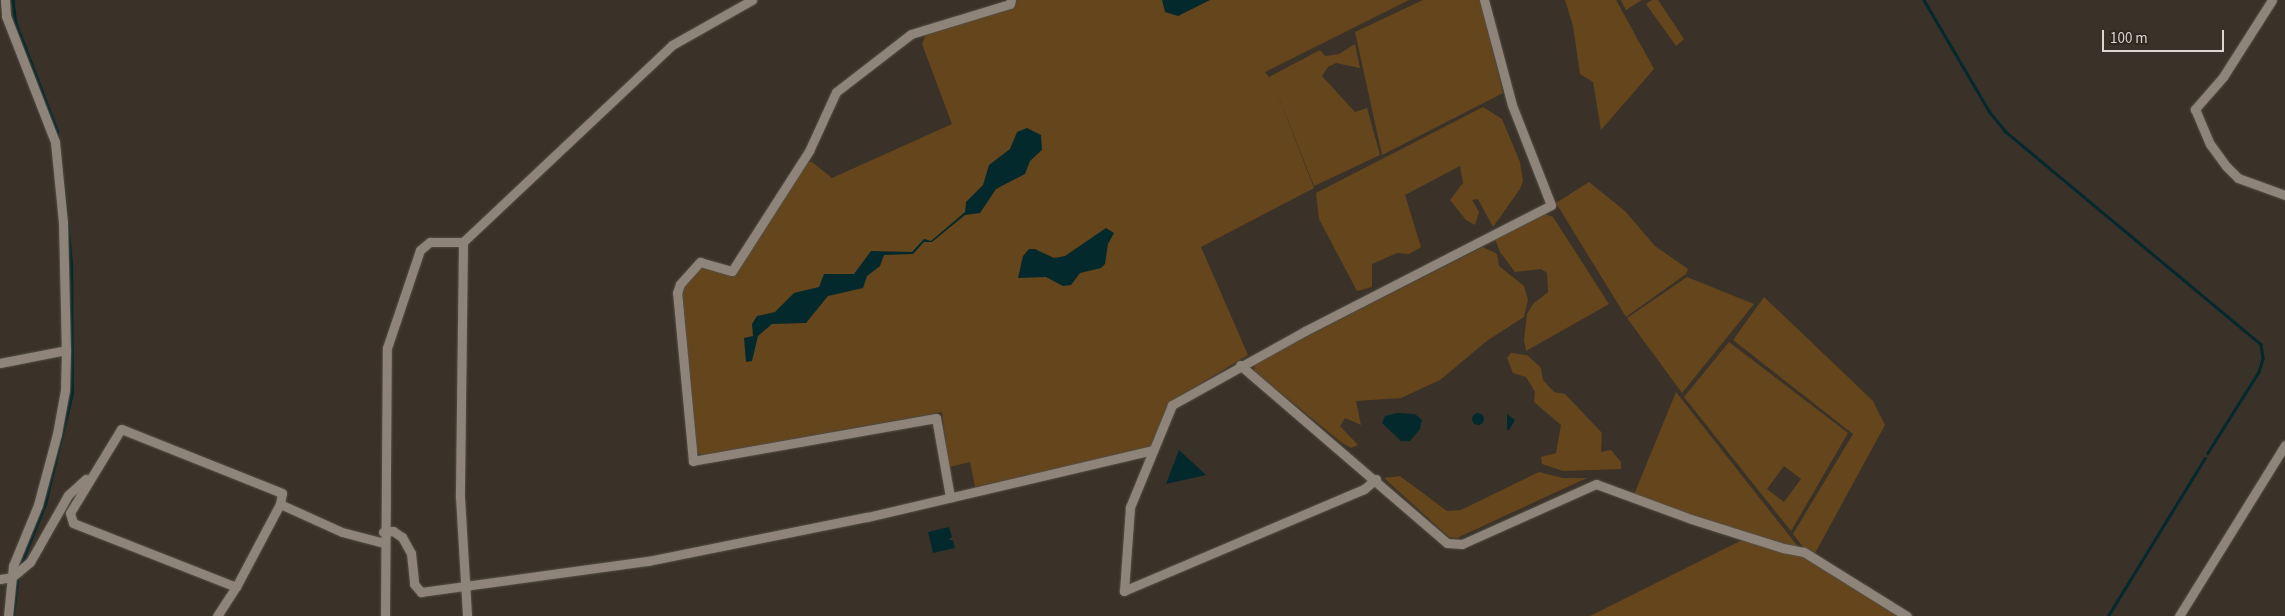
<!DOCTYPE html>
<html>
<head>
<meta charset="utf-8">
<style>
	body { margin:0 }
	#map { position:relative; width:2285px; height:616px; overflow:hidden; background:#3a3228; font-family:"Source Sans 3",sans-serif }
	div>[style] { position:absolute }
	[style*='--x'] { left:calc(var(--x)*1px); top:calc(var(--y)*1px); width:calc(var(--w)*1px); rotate:calc(var(--a)*1deg) }
	.green>* { inset:0; background:#65451b }
	.water>* { inset:0; background:#03292d }
	.round { border-radius:50% }
	.stream>* { height:2.5px; margin:-1.25px; padding:0 1.25px; transform-origin:1.25px; border-radius:1.25px; background:#03292d }
	.roads { filter:drop-shadow(0 0 1px #554f46) drop-shadow(0 0 1px #554f46) }
	.street>* { height:9px; margin:-4.5px; padding:0 4.5px; transform-origin:4.5px; border-radius:4.5px; background:#8e8479 }
	span { translate:-50% -50%; white-space:nowrap; text-align:center; line-height:1.15; -webkit-text-stroke:5px #30281f; paint-order:stroke }
	.scale { position:absolute; left:2102px; top:30px; width:122px; height:22px; box-sizing:border-box; border:2px solid #dbd6d0; border-top:0; padding-left:6px; font-size:15px; line-height:18px; white-space:nowrap; color:#dbd6d0; -webkit-text-stroke:4px #30281f; paint-order:stroke }
</style>
</head>
<body>
<div id="map">
	<div class="green">
		<i style="clip-path:polygon(1017px 0,1409px 0,1265px 72px,1274px 84px,1269px 77px,1320px 50px,1325px 56px,1339px 54px,1355px 44px,1360px 68px,1336px 63px,1328px 67px,1322px 76px,1355px 112px,1367px 108px,1380px 155px,1314px 186px,1274px 85px,1314px 188px,1201px 247px,1248px 355px,1170px 402px,1150px 447px,975px 487px,970px 462px,949px 467px,942px 412px,702px 455px,697px 452px,681px 293px,684px 286px,700px 267px,733px 276px,807px 162px,812px 162px,832px 178px,952px 124px,922px 44px,926px 35px,1015px 7px)"></i>
		<i style="clip-path:polygon(1423px 0,1480px 0,1503px 93px,1382px 155px,1355px 32px)"></i>
		<i style="clip-path:polygon(1565px 0,1616px 0,1654px 69px,1601px 130px,1593px 82px,1580px 74px,1573px 26px)"></i>
		<i style="clip-path:polygon(1621px 0,1642px 0,1626px 10px)"></i>
		<i style="clip-path:polygon(1652px 0,1658px 0,1684px 39px,1676px 46px,1646px 4px)"></i>
		<i style="clip-path:polygon(1483px 107px,1502px 119px,1520px 162px,1523px 181px,1520px 189px,1493px 227px,1478px 199px,1472px 200px,1479px 212px,1475px 225px,1466px 220px,1450px 200px,1463px 183px,1460px 166px,1405px 195px,1421px 247px,1409px 254px,1397px 253px,1372px 264px,1372px 287px,1357px 291px,1319px 219px,1316px 193px)"></i>
		<i style="clip-path:polygon(1589px 182px,1625px 211px,1655px 246px,1688px 269px,1686px 274px,1626px 317px,1556px 203px)"></i>
		<i style="clip-path:polygon(1545px 214px,1553px 217px,1609px 304px,1526px 351px,1524px 340px,1527px 314px,1533px 304px,1548px 292px,1547px 273px,1541px 269px,1515px 272px,1500px 252px,1495px 239px)"></i>
		<i style="clip-path:polygon(1483px 247px,1497px 254px,1499px 266px,1524px 286px,1528px 300px,1524px 317px,1488px 340px,1440px 380px,1401px 398px,1356px 401px,1361px 425px,1345px 418px,1340px 426px,1358px 445px,1351px 448px,1342px 443px,1254px 371px,1255px 363px)"></i>
		<i style="clip-path:polygon(1687px 277px,1754px 304px,1682px 393px,1627px 318px)"></i>
		<i style="clip-path:polygon(1764px 297px,1873px 401px,1885px 425px,1814px 555px,1806px 551px,1793px 534px,1853px 434px,1733px 340px)"></i>
		<i style="clip-path:polygon(evenodd,1729px 342px,1848px 433px,1791px 531px,1684px 397px,1729px 342px,1784px 466px,1801px 479px,1784px 502px,1767px 489px,1784px 466px)"></i>
		<i style="clip-path:polygon(1511px 353px,1527px 355px,1541px 368px,1543px 380px,1554px 392px,1565px 394px,1602px 433px,1601px 452px,1611px 450px,1621px 462px,1621px 469px,1563px 471px,1542px 464px,1541px 457px,1556px 453px,1561px 425px,1534px 402px,1535px 392px,1526px 377px,1513px 373px,1507px 358px)"></i>
		<i style="clip-path:polygon(1676px 392px,1799px 548px,1784px 547px,1633px 497px)"></i>
		<i style="clip-path:polygon(1539px 472px,1563px 478px,1587px 478px,1457px 538px,1449px 537px,1384px 478px,1400px 476px,1447px 511px,1461px 510px)"></i>
		<i style="clip-path:polygon(1746px 538px,1804px 554px,1904px 616px,1590px 616px)"></i>
	</div>
	<div class="water">
		<i style="clip-path:polygon(1162px 0,1210px 0,1178px 16px,1165px 12px)"></i>
		<i style="clip-path:polygon(1027px 128px,1041px 135px,1042px 150px,1030px 161px,1025px 174px,996px 189px,980px 213px,965px 215px,932px 242px,924px 242px,913px 254px,884px 255px,880px 266px,867px 276px,863px 288px,828px 296px,806px 323px,772px 324px,758px 336px,752px 361px,746px 362px,744px 338px,753px 336px,752px 324px,757px 316px,775px 312px,794px 293px,819px 287px,824px 274px,854px 274px,871px 251px,912px 252px,924px 239px,931px 241px,965px 212px,966px 202px,983px 185px,989px 165px,1010px 149px,1017px 132px)"></i>
		<i style="clip-path:polygon(1106px 228px,1114px 233px,1108px 244px,1105px 264px,1101px 268px,1080px 273px,1071px 285px,1063px 286px,1046px 277px,1018px 278px,1023px 256px,1029px 249px,1035px 249px,1054px 258px,1065px 256px)"></i>
		<i class="round" style="left:1472px;top:413px;width:12px;height:12px"></i>
		<i style="clip-path:polygon(1397px 413px,1415px 414px,1422px 420px,1420px 429px,1410px 441px,1401px 441px,1382px 423px,1385px 416px)"></i>
		<i style="clip-path:polygon(1507px 414px,1515px 420px,1509px 430px,1507px 430px)"></i>
		<i style="clip-path:polygon(1179px 450px,1206px 475px,1166px 484px)"></i>
		<i style="clip-path:polygon(949px 527px,952px 537px,949px 540px,953px 540px,955px 548px,933px 553px,928px 532px)"></i>
	</div>
	<div class="stream">
		<i style="--x:13;--y:0;--w:23;--a:83"></i>
		<i style="--x:16;--y:23;--w:115;--a:69"></i>
		<i style="--x:57;--y:130;--w:86;--a:83.3"></i>
		<i style="--x:1924;--y:0;--w:129;--a:59.6"></i>
		<i style="--x:1989;--y:111;--w:26;--a:51"></i>
		<i style="--x:2005;--y:131;--w:333;--a:39.8"></i>
		<i style="--x:2261;--y:344;--w:15;--a:82"></i>
		<i style="--x:2263;--y:359;--w:14;--a:107"></i>
		<i style="--x:2259;--y:372;--w:96;--a:122.2"></i>
		<i style="--x:20;--y:566;--w:67;--a:-68"></i>
		<i style="--x:45;--y:504;--w:114;--a:-76.3"></i>
		<i style="--x:72;--y:393;--w:129;--a:-90.4"></i>
		<i style="--x:71;--y:264;--w:44;--a:-95.2"></i>
		<i style="--x:13;--y:616;--w:42;--a:-83.2"></i>
		<i style="--x:2108;--y:616;--w:185;--a:-58.5"></i>
	</div>
	<div class="roads">
		<div class="street">
			<i style="--x:5;--y:0;--w:16;--a:86"></i>
			<i style="--x:6;--y:16;--w:135;--a:68.7"></i>
			<i style="--x:55;--y:142;--w:80;--a:84.3"></i>
			<i style="--x:63;--y:222;--w:128;--a:88.7"></i>
			<i style="--x:66;--y:350;--w:40;--a:91.4"></i>
			<i style="--x:65;--y:390;--w:45;--a:100.3"></i>
			<i style="--x:57;--y:434;--w:73;--a:105"></i>
			<i style="--x:38;--y:505;--w:66;--a:112.3"></i>
			<i style="--x:13;--y:566;--w:50;--a:95.7"></i>
			<i style="--x:2272;--y:0;--w:91;--a:122.5"></i>
			<i style="--x:2223;--y:77;--w:43;--a:131.2"></i>
			<i style="--x:2195;--y:109;--w:38;--a:67"></i>
			<i style="--x:2210;--y:144;--w:27;--a:54"></i>
			<i style="--x:2226;--y:166;--w:17;--a:45"></i>
			<i style="--x:2238;--y:178;--w:50;--a:19.9"></i>
			<i style="--x:463;--y:242;--w:255;--a:90.7"></i>
			<i style="--x:460;--y:497;--w:119;--a:86.6"></i>
			<i style="--x:0;--y:363;--w:67;--a:-11.1"></i>
			<i style="--x:1240;--y:365;--w:273;--a:40.7"></i>
			<i style="--x:1447;--y:543;--w:15;--a:4"></i>
			<i style="--x:1462;--y:544;--w:147;--a:-24.1"></i>
			<i style="--x:1596;--y:484;--w:101;--a:20.2"></i>
			<i style="--x:1691;--y:519;--w:96;--a:17.5"></i>
			<i style="--x:1783;--y:548;--w:21;--a:11"></i>
			<i style="--x:1804;--y:552;--w:121;--a:31.9"></i>
			<i style="--x:1376;--y:479;--w:16;--a:140"></i>
			<i style="--x:1364;--y:489;--w:261;--a:157"></i>
			<i style="--x:1124;--y:591;--w:84;--a:-85.9"></i>
			<i style="--x:1130;--y:507;--w:110;--a:-67.6"></i>
			<i style="--x:1172;--y:405;--w:152;--a:-29.1"></i>
			<i style="--x:1305;--y:331;--w:276;--a:-27.1"></i>
			<i style="--x:1551;--y:205;--w:107;--a:-111.3"></i>
			<i style="--x:1512;--y:105;--w:109;--a:-104.9"></i>
			<i style="--x:950;--y:497;--w:80;--a:-100"></i>
			<i style="--x:936;--y:418;--w:247;--a:170"></i>
			<i style="--x:693;--y:461;--w:169;--a:-95.4"></i>
			<i style="--x:677;--y:293;--w:9;--a:-72"></i>
			<i style="--x:680;--y:284;--w:30;--a:-48"></i>
			<i style="--x:700;--y:262;--w:33;--a:16"></i>
			<i style="--x:732;--y:271;--w:143;--a:-57.3"></i>
			<i style="--x:809;--y:151;--w:65;--a:-65.4"></i>
			<i style="--x:836;--y:92;--w:95;--a:-37.7"></i>
			<i style="--x:911;--y:34;--w:103;--a:-16.9"></i>
			<i style="--x:1010;--y:4;--w:4;--a:-76"></i>
			<i style="--x:280;--y:504;--w:68;--a:24.3"></i>
			<i style="--x:342;--y:532;--w:43;--a:14.7"></i>
			<i style="--x:383;--y:532;--w:10;--a:-6"></i>
			<i style="--x:393;--y:531;--w:11;--a:34"></i>
			<i style="--x:402;--y:537;--w:18;--a:61"></i>
			<i style="--x:411;--y:553;--w:31;--a:84"></i>
			<i style="--x:414;--y:584;--w:11;--a:49"></i>
			<i style="--x:421;--y:592;--w:229;--a:-7.8"></i>
			<i style="--x:648;--y:561;--w:223;--a:-11.4"></i>
			<i style="--x:867;--y:517;--w:293;--a:-13.2"></i>
			<i style="--x:0;--y:579;--w:12;--a:-9"></i>
			<i style="--x:12;--y:577;--w:23;--a:-40"></i>
			<i style="--x:30;--y:562;--w:77;--a:-60.4"></i>
			<i style="--x:68;--y:495;--w:24;--a:-42"></i>
			<i style="--x:217;--y:616;--w:35;--a:-57"></i>
			<i style="--x:236;--y:587;--w:94;--a:-62.1"></i>
			<i style="--x:280;--y:504;--w:11;--a:-80"></i>
			<i style="--x:282;--y:493;--w:173;--a:-158.3"></i>
			<i style="--x:121;--y:429;--w:98;--a:121.3"></i>
			<i style="--x:70;--y:513;--w:10;--a:73"></i>
			<i style="--x:73;--y:523;--w:175;--a:21.4"></i>
			<i style="--x:385;--y:616;--w:268;--a:-89.6"></i>
			<i style="--x:387;--y:348;--w:103;--a:-71.4"></i>
			<i style="--x:420;--y:250;--w:13;--a:-39"></i>
			<i style="--x:430;--y:242;--w:33;--a:0"></i>
			<i style="--x:463;--y:242;--w:287;--a:-43.3"></i>
			<i style="--x:672;--y:45;--w:92;--a:-29.4"></i>
			<i style="--x:2179;--y:616;--w:201;--a:-58.2"></i>
		</div>
	</div>
	<div class="scale">100 m</div>
</div>
</body>
</html>
